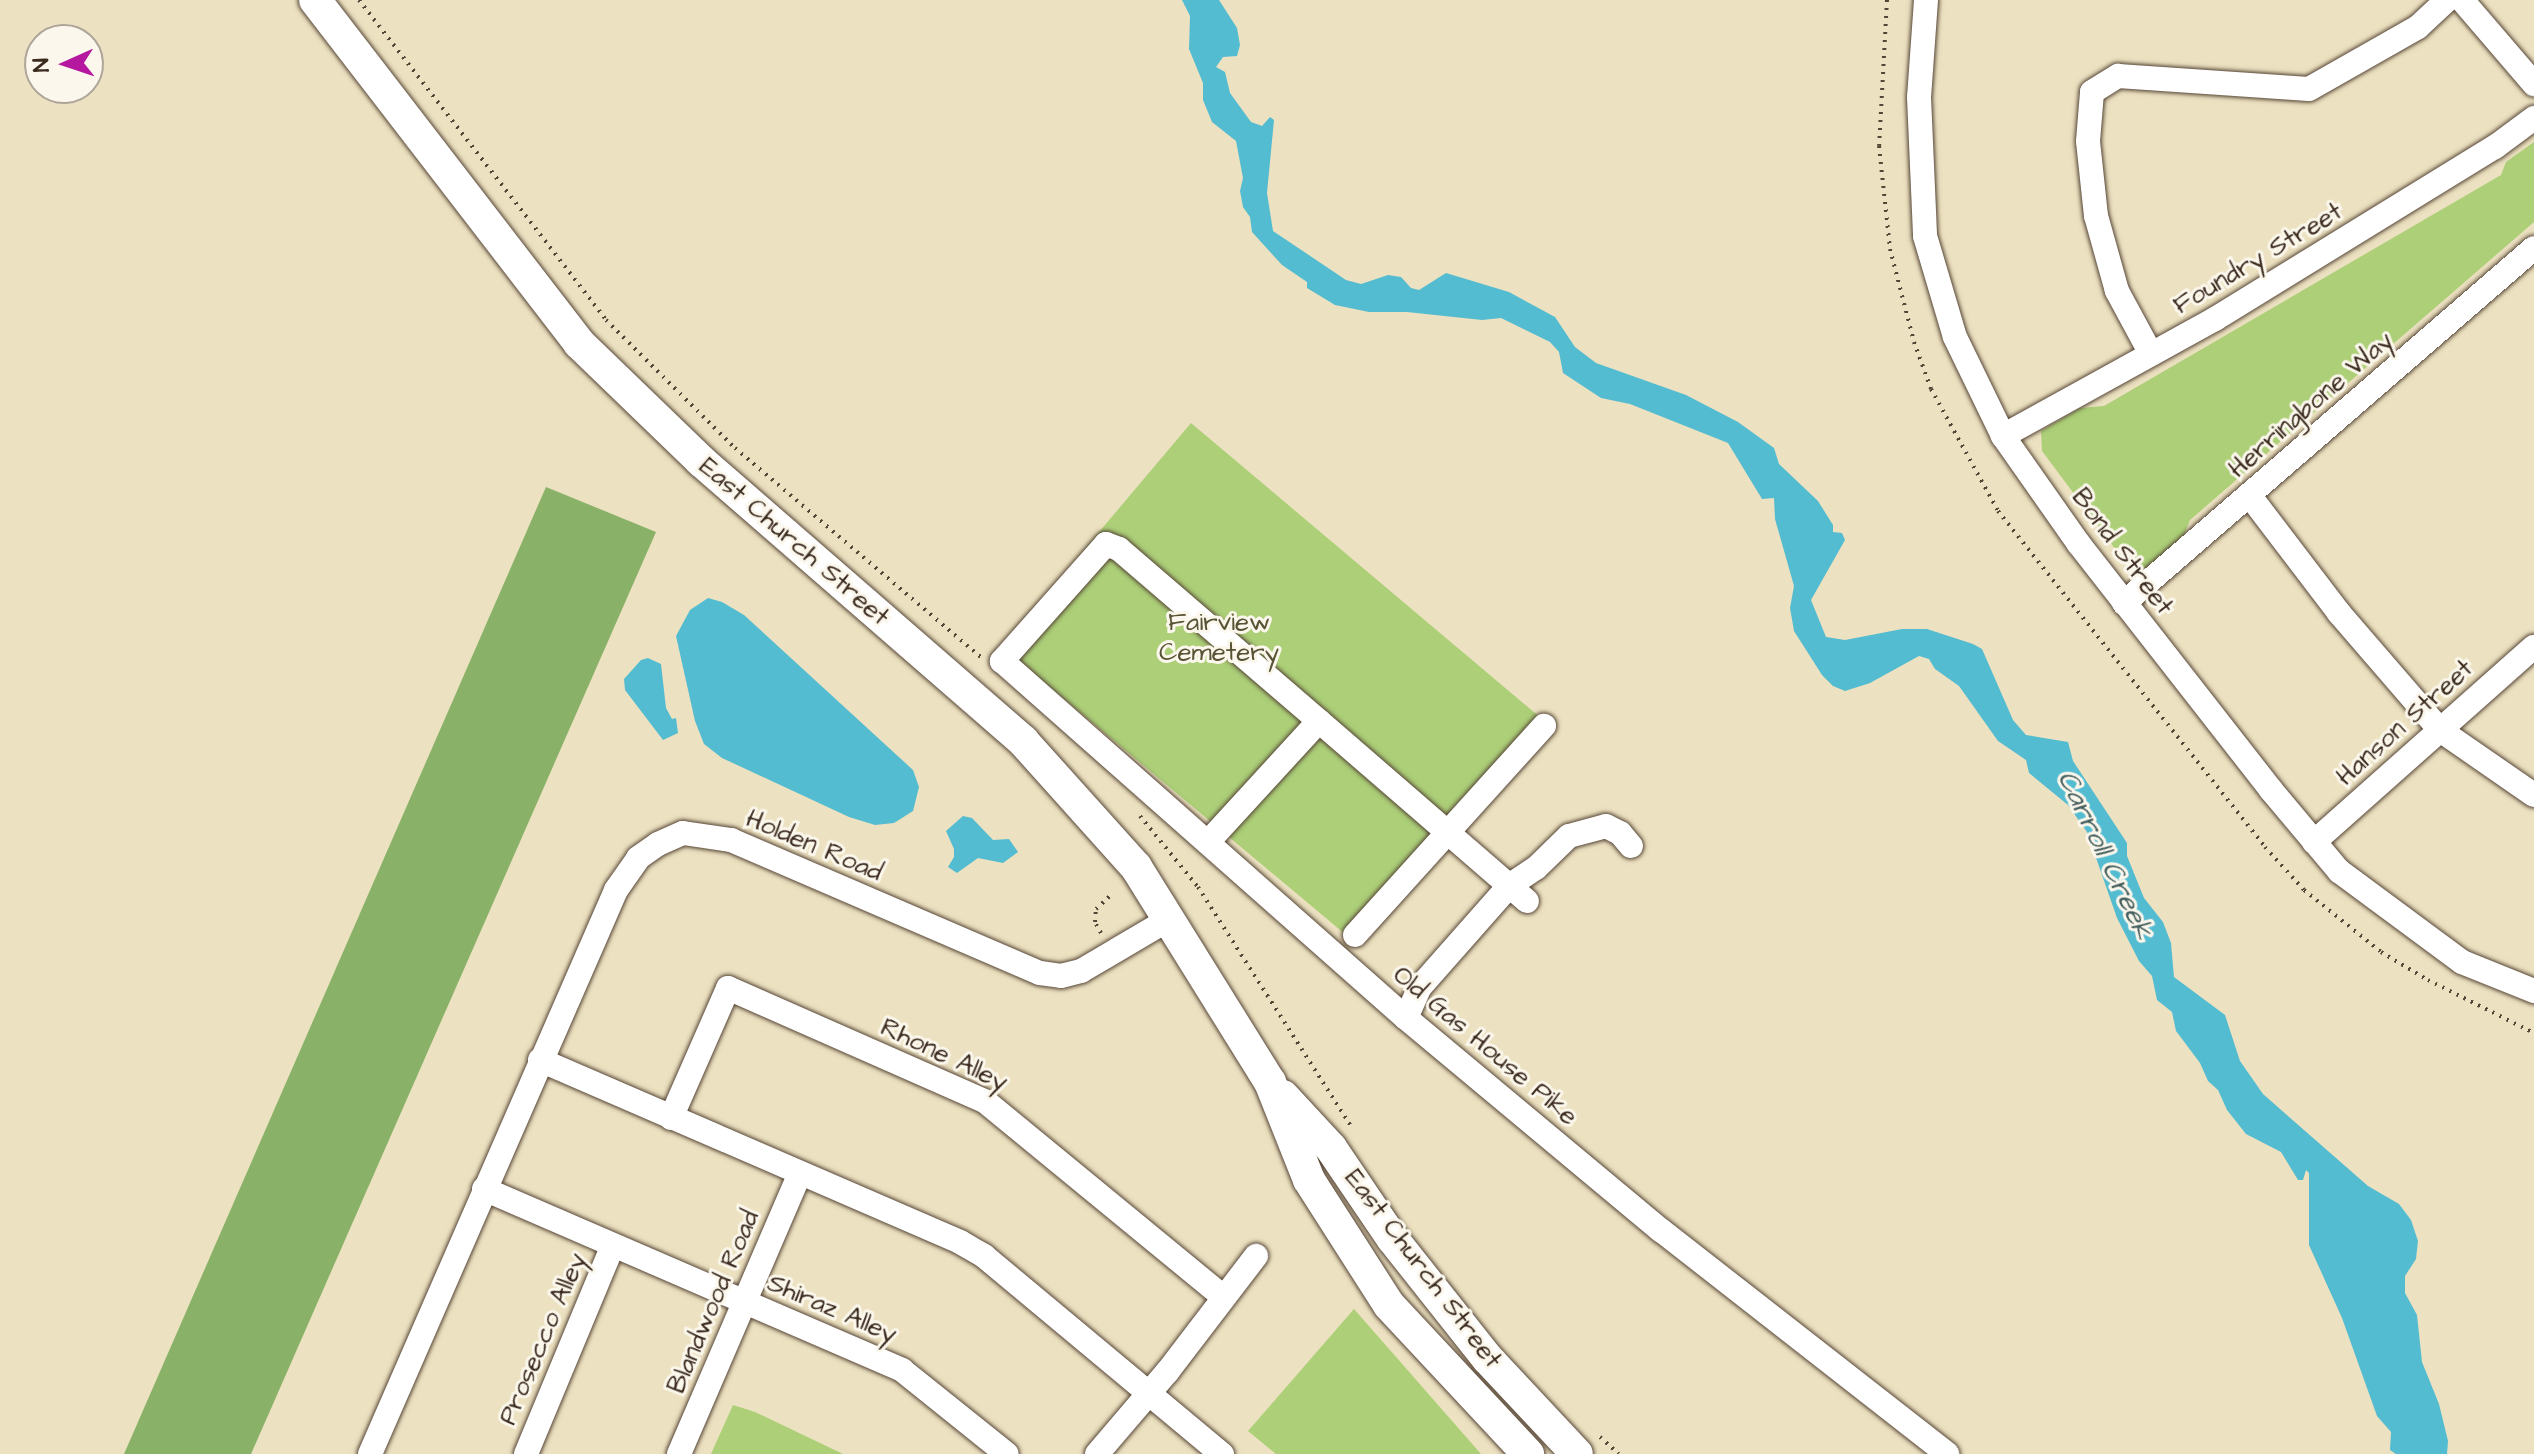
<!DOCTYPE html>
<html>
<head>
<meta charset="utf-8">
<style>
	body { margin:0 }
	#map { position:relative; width:2534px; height:1454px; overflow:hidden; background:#ece1c0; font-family:"Architects Daughter",sans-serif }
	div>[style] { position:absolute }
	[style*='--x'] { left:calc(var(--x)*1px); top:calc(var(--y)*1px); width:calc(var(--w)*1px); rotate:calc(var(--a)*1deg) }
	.green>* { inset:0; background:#accf78 }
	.forest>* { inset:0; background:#89b268 }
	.water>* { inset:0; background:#54bcd1 }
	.path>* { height:4px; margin-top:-2px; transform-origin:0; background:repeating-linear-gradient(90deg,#564536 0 2px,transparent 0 8px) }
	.roads { filter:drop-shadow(0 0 2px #564536) drop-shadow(0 0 2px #564536) }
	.minor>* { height:24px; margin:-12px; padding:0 12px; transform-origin:12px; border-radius:12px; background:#fff }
	.major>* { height:32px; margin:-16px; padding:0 16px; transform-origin:16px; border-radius:16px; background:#fff }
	span { translate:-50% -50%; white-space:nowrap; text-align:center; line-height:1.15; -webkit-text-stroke:6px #fbf7ec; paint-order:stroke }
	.street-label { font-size:26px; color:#3b2a1e }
	.park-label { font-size:26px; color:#575334 }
	.water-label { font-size:28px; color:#445d5d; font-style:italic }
	.north { position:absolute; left:24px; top:24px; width:80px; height:80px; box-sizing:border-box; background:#fbf7ec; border:2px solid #aea59a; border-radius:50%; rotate:267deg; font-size:22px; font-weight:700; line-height:32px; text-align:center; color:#3b2a1e }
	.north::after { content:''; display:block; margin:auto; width:28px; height:36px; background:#b5179e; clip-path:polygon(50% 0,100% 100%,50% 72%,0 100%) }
</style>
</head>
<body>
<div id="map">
	<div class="green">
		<i style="clip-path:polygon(2534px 142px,2534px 222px,2190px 520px,2182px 540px,2147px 569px,2128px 566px,2042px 451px,2041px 431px,2080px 408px,2104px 406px,2501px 175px,2506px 162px)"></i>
		<i style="clip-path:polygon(1191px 423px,1554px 729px,1358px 945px,1002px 647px)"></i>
		<i style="clip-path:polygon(1354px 1309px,1481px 1454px,1276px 1454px,1248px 1431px)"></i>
		<i style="clip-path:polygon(733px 1405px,755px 1412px,843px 1454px,711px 1454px)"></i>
	</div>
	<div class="forest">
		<i style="clip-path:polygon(546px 487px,656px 532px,251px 1454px,124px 1454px)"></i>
	</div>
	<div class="water">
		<i style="clip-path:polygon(1182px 0,1219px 0,1237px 28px,1240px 45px,1237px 56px,1223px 57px,1216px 67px,1225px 72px,1230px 93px,1251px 122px,1262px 126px,1270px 117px,1274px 120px,1267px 193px,1273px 231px,1346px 280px,1361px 284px,1388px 275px,1401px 277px,1411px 288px,1419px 290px,1446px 273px,1509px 292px,1555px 317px,1575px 347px,1596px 363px,1686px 395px,1738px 422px,1774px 448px,1779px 464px,1818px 501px,1833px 525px,1833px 532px,1842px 533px,1845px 540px,1811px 600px,1826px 637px,1845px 640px,1902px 629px,1927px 629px,1973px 644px,1982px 649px,2013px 720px,2026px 735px,2068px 742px,2073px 761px,2127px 843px,2127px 856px,2144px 898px,2163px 922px,2171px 943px,2174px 977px,2225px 1015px,2240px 1061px,2263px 1094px,2368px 1186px,2399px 1204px,2411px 1220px,2418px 1241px,2416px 1259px,2405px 1276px,2405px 1293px,2417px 1315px,2422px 1362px,2439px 1404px,2448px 1441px,2447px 1454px,2396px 1454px,2390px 1450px,2391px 1432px,2377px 1416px,2342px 1318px,2309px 1245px,2309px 1173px,2306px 1170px,2303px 1180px,2298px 1180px,2281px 1152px,2246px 1134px,2227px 1110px,2218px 1090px,2208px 1081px,2200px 1063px,2176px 1031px,2172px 1012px,2157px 1000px,2152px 976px,2139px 961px,2117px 918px,2087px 832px,2068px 805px,2029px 773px,2026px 760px,1998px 741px,1959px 686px,1935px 669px,1929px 659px,1919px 656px,1870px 683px,1845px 691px,1833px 686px,1822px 675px,1794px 631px,1790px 608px,1794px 586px,1775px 519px,1774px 498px,1762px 499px,1728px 443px,1630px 404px,1601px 398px,1563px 373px,1559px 352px,1550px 342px,1501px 318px,1482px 320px,1407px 312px,1369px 312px,1335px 305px,1307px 288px,1307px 282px,1282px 265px,1252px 232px,1250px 217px,1243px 207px,1240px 191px,1243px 178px,1236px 141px,1212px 122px,1203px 100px,1203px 83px,1189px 49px,1190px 16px)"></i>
		<i style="clip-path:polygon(708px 598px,722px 602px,744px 615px,913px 770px,919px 787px,913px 811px,894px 823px,875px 825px,849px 817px,722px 758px,704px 744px,695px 721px,676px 636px,690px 610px)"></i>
		<i style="clip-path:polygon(648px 658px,661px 664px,666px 708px,672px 719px,676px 718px,678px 733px,663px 740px,625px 690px,624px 679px,641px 660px)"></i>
		<i style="clip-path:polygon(963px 816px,972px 818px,993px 840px,1009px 839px,1018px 852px,1003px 863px,978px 858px,957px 873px,948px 867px,954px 857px,954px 849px,946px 831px)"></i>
	</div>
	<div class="path">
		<i style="--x:359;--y:0;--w:404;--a:52.3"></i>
		<i style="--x:606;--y:320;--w:182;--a:44.8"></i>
		<i style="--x:735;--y:448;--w:323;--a:40.4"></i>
		<i style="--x:1887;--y:0;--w:146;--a:93.1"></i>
		<i style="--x:1879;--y:146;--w:104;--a:83.9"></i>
		<i style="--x:1890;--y:249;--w:96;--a:75.5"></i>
		<i style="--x:1914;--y:342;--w:50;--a:70.1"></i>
		<i style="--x:1931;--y:389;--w:139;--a:61.2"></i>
		<i style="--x:1998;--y:511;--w:429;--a:51.5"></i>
		<i style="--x:2265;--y:847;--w:58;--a:47.8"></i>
		<i style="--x:2304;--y:890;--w:99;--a:38.8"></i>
		<i style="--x:2381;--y:952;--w:55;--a:30.8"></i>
		<i style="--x:2428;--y:980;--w:119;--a:26.6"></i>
		<i style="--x:1140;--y:816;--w:92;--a:50.8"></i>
		<i style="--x:1198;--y:887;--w:287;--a:57.4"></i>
		<i style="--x:1101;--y:933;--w:13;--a:-119"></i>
		<i style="--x:1095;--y:922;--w:13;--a:-86"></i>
		<i style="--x:1096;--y:909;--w:23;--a:-43"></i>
		<i style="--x:1600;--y:1437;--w:25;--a:42"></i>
	</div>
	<div class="roads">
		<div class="minor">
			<i style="--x:1926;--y:0;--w:97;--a:94.1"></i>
			<i style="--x:1919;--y:97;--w:139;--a:87.5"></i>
			<i style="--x:1925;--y:236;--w:105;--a:73.5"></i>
			<i style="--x:1955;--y:337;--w:110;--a:64.1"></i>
			<i style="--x:2003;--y:436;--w:132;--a:54.9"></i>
			<i style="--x:2079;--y:544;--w:312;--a:52"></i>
			<i style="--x:2271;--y:790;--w:106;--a:50"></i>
			<i style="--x:2339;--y:871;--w:153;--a:36.5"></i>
			<i style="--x:2462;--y:962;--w:78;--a:21.9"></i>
			<i style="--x:2462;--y:0;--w:111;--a:49.4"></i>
			<i style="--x:2151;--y:354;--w:72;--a:-118.4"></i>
			<i style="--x:2117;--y:291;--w:78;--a:-105.6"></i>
			<i style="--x:2096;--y:216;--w:75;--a:-96.1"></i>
			<i style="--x:2088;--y:141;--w:49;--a:-85.3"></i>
			<i style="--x:2092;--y:92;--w:31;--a:-32"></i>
			<i style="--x:2118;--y:76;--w:191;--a:3.9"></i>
			<i style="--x:2309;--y:89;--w:125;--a:-29.6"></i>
			<i style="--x:2418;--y:27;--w:40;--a:-43"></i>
			<i style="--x:2003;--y:436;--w:242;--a:-28.9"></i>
			<i style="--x:2215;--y:319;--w:329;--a:-31.6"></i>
			<i style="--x:2495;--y:147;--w:49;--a:-36.6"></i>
			<i style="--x:2250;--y:496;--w:147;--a:52.7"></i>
			<i style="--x:2339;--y:613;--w:155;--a:49.2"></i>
			<i style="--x:2440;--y:730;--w:114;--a:34.7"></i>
			<i style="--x:2124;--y:603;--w:542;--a:-40.89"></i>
			<i style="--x:1319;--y:721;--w:275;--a:40.9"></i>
			<i style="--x:1208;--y:842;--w:164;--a:-47.5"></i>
			<i style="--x:1319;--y:721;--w:264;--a:-139.3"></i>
			<i style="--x:1119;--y:549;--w:14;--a:-159"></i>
			<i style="--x:1106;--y:544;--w:157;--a:131.6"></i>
			<i style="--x:1002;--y:661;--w:539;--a:41.47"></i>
			<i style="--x:1406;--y:1018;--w:333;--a:39.8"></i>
			<i style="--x:1662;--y:1231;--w:362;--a:38"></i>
			<i style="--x:2314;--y:842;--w:294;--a:-41.6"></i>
			<i style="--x:1355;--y:935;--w:282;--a:-47.9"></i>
			<i style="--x:1406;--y:1018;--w:34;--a:-66"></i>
			<i style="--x:1420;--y:987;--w:135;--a:-48.6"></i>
			<i style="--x:1509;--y:886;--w:32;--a:-34"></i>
			<i style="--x:1536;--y:868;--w:46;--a:-44.1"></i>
			<i style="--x:1569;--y:836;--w:38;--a:-15"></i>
			<i style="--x:1606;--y:826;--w:16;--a:27"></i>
			<i style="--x:1620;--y:833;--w:17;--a:50"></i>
			<i style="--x:540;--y:1060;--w:458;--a:23.4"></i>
			<i style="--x:960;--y:1242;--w:28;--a:30"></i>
			<i style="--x:984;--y:1256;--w:310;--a:39.8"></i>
			<i style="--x:671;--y:1118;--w:142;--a:-66.3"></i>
			<i style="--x:728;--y:988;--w:282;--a:23.8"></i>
			<i style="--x:986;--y:1102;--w:307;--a:39.4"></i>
			<i style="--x:484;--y:1189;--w:456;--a:23.4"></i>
			<i style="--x:902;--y:1370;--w:134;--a:38.7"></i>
			<i style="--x:370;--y:1454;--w:615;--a:-66.43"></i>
			<i style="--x:616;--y:890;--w:39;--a:-55"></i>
			<i style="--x:638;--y:858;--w:24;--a:-35"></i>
			<i style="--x:658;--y:844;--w:27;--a:-24"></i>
			<i style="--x:683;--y:833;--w:49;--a:8.3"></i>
			<i style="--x:731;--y:840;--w:336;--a:23.3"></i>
			<i style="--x:1040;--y:973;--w:21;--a:8"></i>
			<i style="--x:1061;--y:976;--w:21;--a:-14"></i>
			<i style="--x:1081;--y:971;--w:104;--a:-30.5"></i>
			<i style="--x:526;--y:1454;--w:226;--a:-67.4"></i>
			<i style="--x:679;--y:1454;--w:306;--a:-66.7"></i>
			<i style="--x:1097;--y:1454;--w:109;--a:-49.5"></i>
			<i style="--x:1168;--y:1371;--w:145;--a:-52.6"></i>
		</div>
		<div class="major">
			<i style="--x:315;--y:0;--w:433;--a:52.4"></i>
			<i style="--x:579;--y:343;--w:170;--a:44"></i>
			<i style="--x:701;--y:461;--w:427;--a:41"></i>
			<i style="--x:1023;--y:741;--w:169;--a:48.1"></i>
			<i style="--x:1136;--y:867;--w:253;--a:58.1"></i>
			<i style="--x:1270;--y:1082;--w:105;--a:68.3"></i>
			<i style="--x:1309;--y:1180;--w:148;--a:57.4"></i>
			<i style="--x:1389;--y:1305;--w:204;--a:47"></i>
			<i style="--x:1283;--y:1096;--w:71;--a:47.3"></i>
			<i style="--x:1331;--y:1148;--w:109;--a:55.9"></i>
			<i style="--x:1392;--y:1238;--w:154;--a:51.6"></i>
			<i style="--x:1488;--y:1359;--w:130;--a:46.9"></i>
		</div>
	</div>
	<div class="street-label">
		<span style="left:2258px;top:259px;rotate:-31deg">Foundry Street</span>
		<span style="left:2311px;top:405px;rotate:-41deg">Herringbone Way</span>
		<span style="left:794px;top:542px;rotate:41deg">East Church Street</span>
		<span style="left:2122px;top:552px;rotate:53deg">Bond Street</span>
		<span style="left:2405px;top:723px;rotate:-42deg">Hanson Street</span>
		<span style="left:814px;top:846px;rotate:23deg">Holden Road</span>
		<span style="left:1485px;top:1046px;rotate:40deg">Old Gas House Pike</span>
		<span style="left:944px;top:1055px;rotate:25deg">Rhone Alley</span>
		<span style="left:1423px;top:1269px;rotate:53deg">East Church Street</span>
		<span style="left:714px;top:1302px;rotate:-67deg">Blandwood Road</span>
		<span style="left:832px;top:1309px;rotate:23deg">Shiraz Alley</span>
		<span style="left:543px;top:1339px;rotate:-67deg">Prosecco Alley</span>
	</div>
	<div class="park-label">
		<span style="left:1219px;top:638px">Fairview<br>Cemetery</span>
	</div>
	<div class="water-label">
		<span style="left:2105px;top:855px;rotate:64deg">Carroll Creek</span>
	</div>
	<div class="north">N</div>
</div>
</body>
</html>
